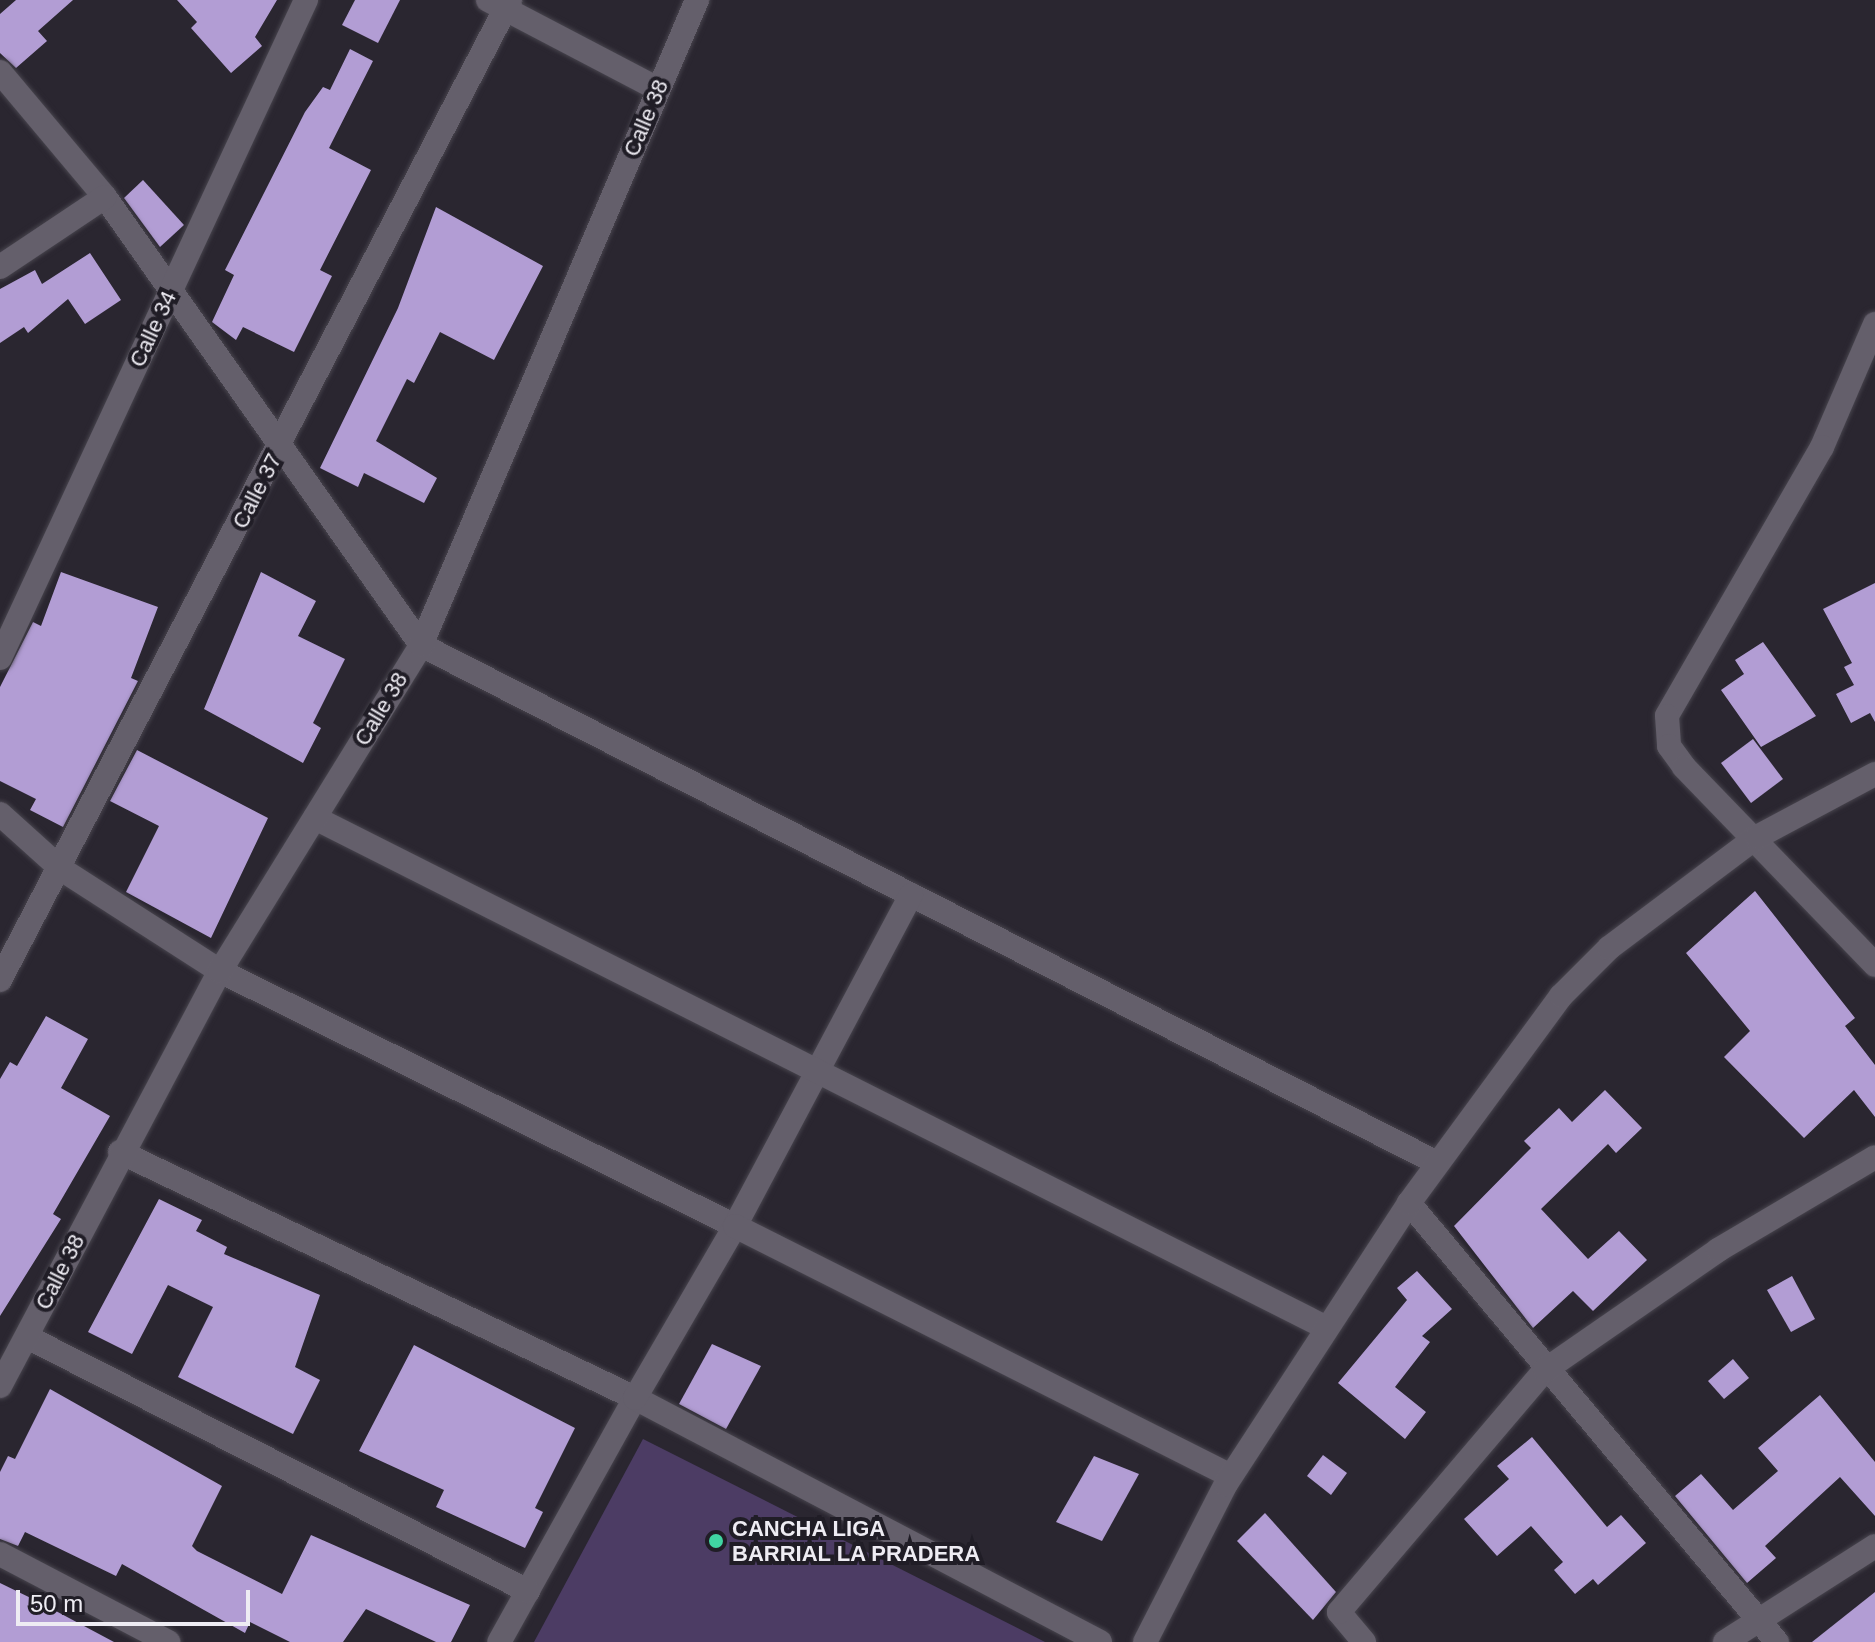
<!DOCTYPE html>
<html>
<head>
<meta charset="utf-8">
<style>
	body { margin:0 }
	#map { position:relative; width:1875px; height:1642px; overflow:hidden; background:#2a2630; font-family:Arial,sans-serif }
	div>[style] { position:absolute }
	[style*='--x'] { left:calc(var(--x)*1px); top:calc(var(--y)*1px); width:calc(var(--w)*1px); rotate:calc(var(--a)*1deg) }
	.green>* { inset:0; background:#4c3c64 }
	.building>* { inset:0; background:#b29dd4 }
	.roads { filter:drop-shadow(0 0 2px #47444d) drop-shadow(0 0 2px #47444d) }
	.street>* { height:24px; margin:-12px; padding:0 12px; transform-origin:12px; border-radius:12px; background:#645f6b }
	.dots>* { width:22px; height:22px; translate:-50% -50%; box-sizing:border-box; border:4px solid #201d26; border-radius:50% }
	span { translate:-50% -50%; white-space:nowrap; text-align:center; line-height:1.15; -webkit-text-stroke:8px #201d26; paint-order:stroke }
	.street-label { font-size:22px; color:#eeecf3 }
	.poi-label { font-size:22px; color:#eeecf3; font-weight:700 }
	.left { translate:0 -50%; text-align:left }
	.scale { position:absolute; left:16px; top:1590px; width:234px; height:36px; box-sizing:border-box; border:4px solid #eeecf3; border-top:0; padding-left:10px; font-size:24px; line-height:28px; white-space:nowrap; color:#eeecf3; -webkit-text-stroke:6px #201d26; paint-order:stroke }
</style>
</head>
<body>
<div id="map">
	<div class="green">
		<i style="clip-path:polygon(643px 1439px,1045px 1642px,534px 1642px)"></i>
	</div>
	<div class="building">
		<i style="clip-path:polygon(16px 0,73px 0,38px 31px,47px 41px,16px 68px,0 53px,0 14px)"></i>
		<i style="clip-path:polygon(177px 0,277px 0,255px 37px,262px 46px,231px 73px,191px 28px,197px 22px)"></i>
		<i style="clip-path:polygon(355px 0,400px 0,378px 43px,342px 25px)"></i>
		<i style="clip-path:polygon(350px 49px,373px 61px,329px 148px,371px 170px,320px 270px,332px 276px,294px 352px,243px 327px,236px 340px,212px 322px,234px 275px,225px 270px,305px 112px,323px 87px,330px 90px)"></i>
		<i style="clip-path:polygon(143px 180px,184px 225px,160px 247px,124px 198px)"></i>
		<i style="clip-path:polygon(436px 207px,543px 266px,494px 360px,440px 332px,414px 383px,407px 379px,376px 441px,437px 478px,424px 503px,364px 473px,358px 487px,320px 468px,398px 308px)"></i>
		<i style="clip-path:polygon(90px 253px,121px 300px,85px 324px,68px 299px,28px 333px,24px 327px,0 343px,0 289px,35px 270px,42px 284px)"></i>
		<i style="clip-path:polygon(61px 572px,158px 607px,131px 678px,138px 681px,63px 827px,30px 810px,36px 799px,0 781px,0 687px,33px 622px,41px 626px)"></i>
		<i style="clip-path:polygon(261px 572px,316px 601px,298px 636px,345px 659px,313px 723px,321px 728px,303px 763px,204px 709px)"></i>
		<i style="clip-path:polygon(1875px 583px,1875px 722px,1870px 713px,1851px 723px,1836px 694px,1854px 685px,1844px 667px,1852px 663px,1823px 609px)"></i>
		<i style="clip-path:polygon(1763px 642px,1816px 716px,1761px 747px,1721px 690px,1744px 674px,1735px 660px)"></i>
		<i style="clip-path:polygon(1753px 739px,1783px 779px,1751px 803px,1721px 763px)"></i>
		<i style="clip-path:polygon(137px 750px,268px 818px,211px 938px,126px 892px,159px 826px,110px 801px)"></i>
		<i style="clip-path:polygon(1755px 891px,1855px 1018px,1845px 1026px,1875px 1065px,1875px 1117px,1854px 1090px,1804px 1138px,1724px 1057px,1750px 1031px,1686px 953px)"></i>
		<i style="clip-path:polygon(46px 1016px,88px 1039px,61px 1088px,110px 1116px,53px 1214px,61px 1219px,0 1316px,0 1079px,10px 1062px,17px 1066px)"></i>
		<i style="clip-path:polygon(1605px 1090px,1642px 1128px,1616px 1153px,1608px 1144px,1541px 1209px,1588px 1259px,1619px 1231px,1647px 1260px,1593px 1311px,1573px 1291px,1533px 1328px,1454px 1226px,1531px 1148px,1524px 1141px,1559px 1108px,1572px 1122px)"></i>
		<i style="clip-path:polygon(159px 1199px,202px 1220px,196px 1231px,227px 1247px,224px 1254px,320px 1295px,295px 1367px,320px 1380px,293px 1434px,178px 1377px,213px 1307px,168px 1285px,132px 1354px,88px 1332px)"></i>
		<i style="clip-path:polygon(1417px 1271px,1452px 1309px,1422px 1336px,1430px 1342px,1395px 1387px,1426px 1412px,1405px 1439px,1338px 1383px,1407px 1300px,1397px 1288px)"></i>
		<i style="clip-path:polygon(1792px 1276px,1815px 1319px,1791px 1332px,1767px 1290px)"></i>
		<i style="clip-path:polygon(712px 1344px,761px 1366px,726px 1429px,679px 1404px)"></i>
		<i style="clip-path:polygon(414px 1345px,575px 1428px,535px 1508px,543px 1512px,525px 1548px,436px 1507px,444px 1490px,359px 1451px)"></i>
		<i style="clip-path:polygon(1733px 1359px,1749px 1378px,1724px 1399px,1708px 1381px)"></i>
		<i style="clip-path:polygon(50px 1389px,222px 1486px,192px 1546px,197px 1551px,282px 1594px,311px 1535px,470px 1605px,451px 1642px,436px 1642px,366px 1609px,343px 1642px,290px 1642px,250px 1622px,245px 1633px,122px 1564px,116px 1576px,25px 1532px,18px 1546px,0 1539px,0 1472px,8px 1456px,15px 1459px)"></i>
		<i style="clip-path:polygon(1820px 1395px,1875px 1462px,1875px 1516px,1840px 1477px,1765px 1546px,1776px 1558px,1747px 1583px,1675px 1496px,1701px 1474px,1733px 1510px,1778px 1471px,1758px 1448px)"></i>
		<i style="clip-path:polygon(1532px 1437px,1607px 1527px,1621px 1515px,1646px 1543px,1598px 1585px,1593px 1579px,1575px 1594px,1554px 1570px,1563px 1562px,1531px 1526px,1497px 1556px,1464px 1519px,1509px 1479px,1497px 1466px)"></i>
		<i style="clip-path:polygon(1323px 1455px,1347px 1473px,1331px 1495px,1307px 1476px)"></i>
		<i style="clip-path:polygon(1094px 1456px,1139px 1474px,1102px 1541px,1056px 1522px)"></i>
		<i style="clip-path:polygon(1265px 1513px,1336px 1592px,1313px 1620px,1237px 1541px)"></i>
		<i style="clip-path:polygon(0 1583px,39px 1602px,114px 1642px,0 1642px)"></i>
		<i style="clip-path:polygon(1875px 1592px,1875px 1642px,1812px 1642px)"></i>
	</div>
	<div class="roads">
		<div class="street">
			<i style="--x:488;--y:0;--w:192;--a:27.6"></i>
			<i style="--x:0;--y:72;--w:163;--a:50"></i>
			<i style="--x:105;--y:197;--w:548;--a:54.8"></i>
			<i style="--x:421;--y:645;--w:1140;--a:27.01"></i>
			<i style="--x:0;--y:267;--w:126;--a:-33.7"></i>
			<i style="--x:1875;--y:324;--w:134;--a:113.3"></i>
			<i style="--x:1822;--y:447;--w:310;--a:120"></i>
			<i style="--x:1667;--y:716;--w:30;--a:86"></i>
			<i style="--x:1669;--y:746;--w:26;--a:54"></i>
			<i style="--x:1684;--y:767;--w:275;--a:46"></i>
			<i style="--x:0;--y:658;--w:726;--a:-65.06"></i>
			<i style="--x:0;--y:814;--w:82;--a:42"></i>
			<i style="--x:61;--y:869;--w:189;--a:32.7"></i>
			<i style="--x:220;--y:971;--w:575;--a:26.34"></i>
			<i style="--x:735;--y:1226;--w:375;--a:-62"></i>
			<i style="--x:315;--y:818;--w:1133;--a:26.75"></i>
			<i style="--x:0;--y:980;--w:1105;--a:-62.51"></i>
			<i style="--x:120;--y:1152;--w:571;--a:25.53"></i>
			<i style="--x:635;--y:1398;--w:279;--a:119.1"></i>
			<i style="--x:1409;--y:1203;--w:573;--a:50.03"></i>
			<i style="--x:27;--y:1337;--w:562;--a:26.88"></i>
			<i style="--x:0;--y:1386;--w:470;--a:-62.1"></i>
			<i style="--x:220;--y:971;--w:383;--a:-58.3"></i>
			<i style="--x:421;--y:645;--w:702;--a:-66.83"></i>
			<i style="--x:0;--y:1554;--w:190;--a:27.6"></i>
			<i style="--x:1100;--y:1642;--w:525;--a:-152.31"></i>
			<i style="--x:635;--y:1398;--w:199;--a:-59.8"></i>
			<i style="--x:735;--y:1226;--w:555;--a:26.75"></i>
			<i style="--x:1145;--y:1642;--w:178;--a:-62.9"></i>
			<i style="--x:1226;--y:1484;--w:335;--a:-56.9"></i>
			<i style="--x:1409;--y:1203;--w:257;--a:-53.7"></i>
			<i style="--x:1561;--y:996;--w:68;--a:-45"></i>
			<i style="--x:1609;--y:948;--w:185;--a:-36.9"></i>
			<i style="--x:1757;--y:837;--w:134;--a:-28.1"></i>
			<i style="--x:1364;--y:1642;--w:39;--a:-130"></i>
			<i style="--x:1339;--y:1612;--w:318;--a:-49.6"></i>
			<i style="--x:1545;--y:1370;--w:211;--a:-34.7"></i>
			<i style="--x:1718;--y:1250;--w:182;--a:-30.6"></i>
			<i style="--x:1725;--y:1642;--w:178;--a:-32.6"></i>
		</div>
	</div>
	<div class="dots">
		<i style="left:716px;top:1541px;background:#40d4a2"></i>
	</div>
	<div class="street-label">
		<span style="left:646px;top:118px;rotate:-67deg">Calle 38</span>
		<span style="left:153px;top:329px;rotate:-65deg">Calle 34</span>
		<span style="left:257px;top:491px;rotate:-63deg">Calle 37</span>
		<span style="left:381px;top:709px;rotate:-59deg">Calle 38</span>
		<span style="left:60px;top:1272px;rotate:-63deg">Calle 38</span>
	</div>
	<div class="poi-label">
		<span class="left" style="left:732px;top:1541px">CANCHA LIGA<br>BARRIAL LA PRADERA</span>
	</div>
	<div class="scale">50 m</div>
</div>
</body>
</html>
